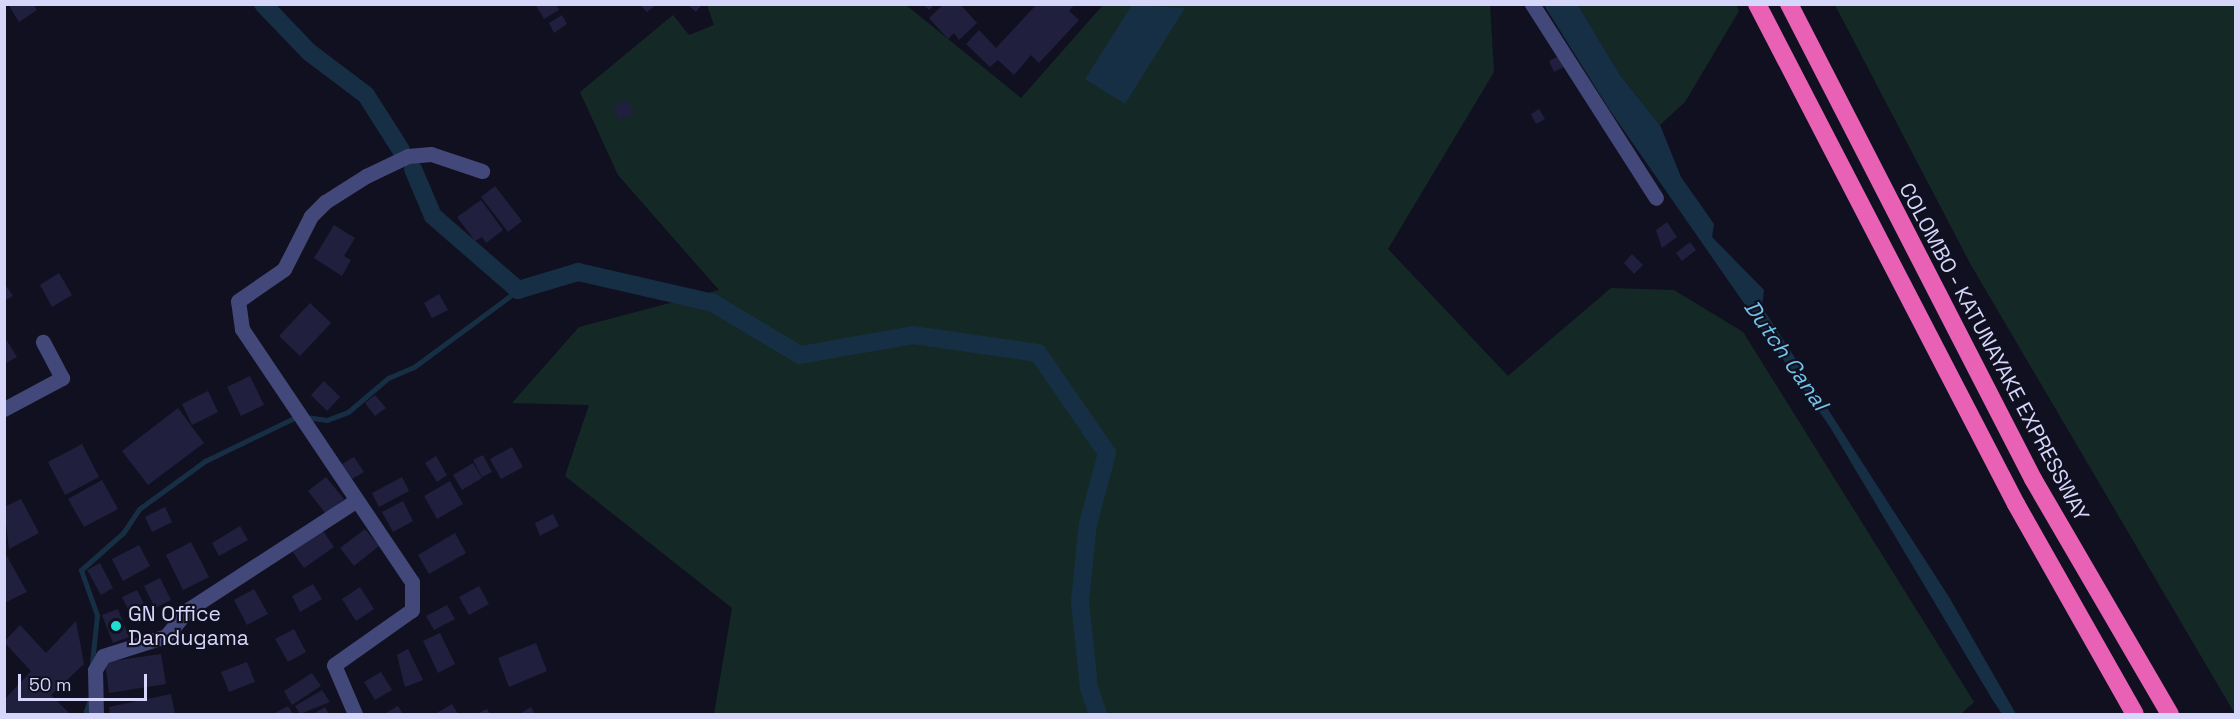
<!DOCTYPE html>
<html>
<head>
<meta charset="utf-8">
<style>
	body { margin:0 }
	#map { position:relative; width:2240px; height:719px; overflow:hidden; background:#111020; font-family:"Space Grotesk",sans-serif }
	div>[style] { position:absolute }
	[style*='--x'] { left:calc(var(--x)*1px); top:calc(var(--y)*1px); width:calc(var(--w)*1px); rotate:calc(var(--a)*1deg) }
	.green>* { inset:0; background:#142925 }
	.water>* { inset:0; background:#162f44 }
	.stream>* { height:5px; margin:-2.5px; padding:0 2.5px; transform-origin:2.5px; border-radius:2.5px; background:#162f44 }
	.canal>* { height:18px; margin:-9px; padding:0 9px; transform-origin:9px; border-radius:9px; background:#162f44 }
	.building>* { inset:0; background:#211f3e }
	.minor>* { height:15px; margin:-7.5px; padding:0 7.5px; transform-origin:7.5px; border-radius:7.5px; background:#424879 }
	.highway>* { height:18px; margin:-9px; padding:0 9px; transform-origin:9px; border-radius:9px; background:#e861b5 }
	.dots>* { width:16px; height:16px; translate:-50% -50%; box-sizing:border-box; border:3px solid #111020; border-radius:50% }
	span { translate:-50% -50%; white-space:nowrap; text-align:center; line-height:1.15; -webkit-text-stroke:4.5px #111020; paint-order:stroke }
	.street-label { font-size:21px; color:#d5d6f9 }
	.poi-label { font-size:21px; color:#d5d6f9 }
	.left { translate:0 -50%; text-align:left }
	.water-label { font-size:22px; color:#72c4eb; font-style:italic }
	.frame { position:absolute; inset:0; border:6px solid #d5d6f9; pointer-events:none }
	.scale { position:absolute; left:18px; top:674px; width:129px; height:27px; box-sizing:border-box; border:3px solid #d5d6f9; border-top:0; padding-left:8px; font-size:18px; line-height:21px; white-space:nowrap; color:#d5d6f9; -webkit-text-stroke:4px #111020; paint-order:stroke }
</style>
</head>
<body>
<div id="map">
	<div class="green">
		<i style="clip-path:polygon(1736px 4px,1739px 11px,1685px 102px,1660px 125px,1620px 75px,1578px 5px)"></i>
		<i style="clip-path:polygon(707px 5px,906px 5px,1021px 98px,1103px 5px,1490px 5px,1494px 72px,1388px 249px,1508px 376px,1611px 288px,1674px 290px,1743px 332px,1974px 702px,1961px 714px,714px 714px,732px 608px,565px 476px,589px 405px,512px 403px,579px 327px,719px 290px,618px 175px,580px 92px,673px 15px,689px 35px,714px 25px)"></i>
		<i style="clip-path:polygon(1835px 5px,2235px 5px,2235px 714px,1971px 265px)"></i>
	</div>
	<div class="water">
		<i style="clip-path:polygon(1132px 5px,1185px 8px,1125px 104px,1085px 79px)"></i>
		<i style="clip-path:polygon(1544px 5px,1578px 5px,1620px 75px,1660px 125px,1681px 177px,1714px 224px,1712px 237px,1764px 290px,1762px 307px,1949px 597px,2016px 714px,2002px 714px,1992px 699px,1830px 427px,1609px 109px)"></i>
	</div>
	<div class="stream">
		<i style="--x:92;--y:663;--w:48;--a:-84.1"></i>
		<i style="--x:97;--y:615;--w:48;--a:-109.6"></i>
		<i style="--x:81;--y:570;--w:56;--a:-41.4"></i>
		<i style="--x:123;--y:533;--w:29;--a:-56"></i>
		<i style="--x:139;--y:509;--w:82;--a:-36"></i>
		<i style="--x:205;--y:461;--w:103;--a:-25.8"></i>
		<i style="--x:298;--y:416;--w:29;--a:8"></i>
		<i style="--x:327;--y:420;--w:22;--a:-21"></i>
		<i style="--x:348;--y:412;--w:52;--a:-40.4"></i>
		<i style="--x:388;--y:378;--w:28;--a:-23"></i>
		<i style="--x:414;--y:367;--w:129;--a:-36.5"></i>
		<i style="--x:85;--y:714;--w:13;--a:-72"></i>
	</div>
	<div class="canal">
		<i style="--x:263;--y:4;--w:66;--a:46.2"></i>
		<i style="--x:309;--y:52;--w:71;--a:37"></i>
		<i style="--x:366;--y:95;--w:65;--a:57.5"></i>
		<i style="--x:413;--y:169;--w:51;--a:66.9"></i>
		<i style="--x:433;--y:216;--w:113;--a:41"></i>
		<i style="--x:518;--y:290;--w:63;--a:-16.7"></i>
		<i style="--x:578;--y:272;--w:139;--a:12.9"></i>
		<i style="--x:713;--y:303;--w:101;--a:30.9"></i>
		<i style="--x:800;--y:355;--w:115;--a:-10"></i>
		<i style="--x:913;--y:335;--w:126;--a:8.2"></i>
		<i style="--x:1038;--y:353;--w:121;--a:55.4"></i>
		<i style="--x:1107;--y:453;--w:73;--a:105"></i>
		<i style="--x:1088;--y:524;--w:77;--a:95.9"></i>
		<i style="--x:1080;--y:601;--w:87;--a:84.1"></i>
		<i style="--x:1089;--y:688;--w:28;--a:71"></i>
	</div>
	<div class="building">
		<i style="clip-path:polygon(8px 4px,33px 4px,37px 10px,19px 22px)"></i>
		<i style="clip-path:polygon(535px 4px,556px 4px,559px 10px,544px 19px)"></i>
		<i style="clip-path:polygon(687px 4px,702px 4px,696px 12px)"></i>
		<i style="clip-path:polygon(923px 4px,935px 4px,929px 10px)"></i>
		<i style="clip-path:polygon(944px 4px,960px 4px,977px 23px,959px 40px,954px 33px,948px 39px,929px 18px)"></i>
		<i style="clip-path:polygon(1037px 4px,1075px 4px,1069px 11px,1079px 20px,1039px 63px,1031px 55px,1014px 75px,998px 60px,990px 67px,966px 44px,979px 30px,996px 48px)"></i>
		<i style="clip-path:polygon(640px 5px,656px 5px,647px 12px)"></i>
		<i style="clip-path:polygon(562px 15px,567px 24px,554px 33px,549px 23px)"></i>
		<i style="clip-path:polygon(1561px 55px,1566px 66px,1554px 72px,1549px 61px)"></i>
		<i style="clip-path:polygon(627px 99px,634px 113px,619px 120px,613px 106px)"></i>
		<i style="clip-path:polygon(1539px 109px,1545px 119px,1536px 124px,1531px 114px)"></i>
		<i style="clip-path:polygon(495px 186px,522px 221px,508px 232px,481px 197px)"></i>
		<i style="clip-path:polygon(481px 200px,503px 230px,486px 243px,482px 237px,475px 241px,457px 217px)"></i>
		<i style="clip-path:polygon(1667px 222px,1677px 237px,1662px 248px,1656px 230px)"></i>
		<i style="clip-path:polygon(334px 225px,355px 238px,344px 256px,351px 260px,342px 276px,314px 258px)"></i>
		<i style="clip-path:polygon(1690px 242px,1696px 250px,1682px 261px,1676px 253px)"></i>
		<i style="clip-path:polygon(1632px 254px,1643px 265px,1634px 274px,1624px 263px)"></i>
		<i style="clip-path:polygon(59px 273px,72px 295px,52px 307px,40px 285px)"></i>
		<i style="clip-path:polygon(4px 283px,13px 296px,4px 301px)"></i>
		<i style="clip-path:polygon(439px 294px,448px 310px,432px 318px,424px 303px)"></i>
		<i style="clip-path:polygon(310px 303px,331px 323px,300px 356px,279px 336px)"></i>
		<i style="clip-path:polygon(4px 336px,17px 357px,4px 364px)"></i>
		<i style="clip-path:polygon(250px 376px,264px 405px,241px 416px,227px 387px)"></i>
		<i style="clip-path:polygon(324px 381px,340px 397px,327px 411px,311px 395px)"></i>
		<i style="clip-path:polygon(208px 391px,218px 412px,192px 425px,182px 404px)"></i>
		<i style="clip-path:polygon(375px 395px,386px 408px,375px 416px,365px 403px)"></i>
		<i style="clip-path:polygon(178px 408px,204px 443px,148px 485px,122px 451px)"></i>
		<i style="clip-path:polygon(82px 444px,99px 477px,65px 495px,48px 462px)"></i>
		<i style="clip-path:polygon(512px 447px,523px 467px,501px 479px,490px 459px)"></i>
		<i style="clip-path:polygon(483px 455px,492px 472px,482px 477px,473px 460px)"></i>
		<i style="clip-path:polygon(436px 456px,447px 475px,437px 482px,425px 463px)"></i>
		<i style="clip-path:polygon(354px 457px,364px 472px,352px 479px,342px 464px)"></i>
		<i style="clip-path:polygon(473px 463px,482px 478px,462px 490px,453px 475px)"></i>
		<i style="clip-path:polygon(326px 477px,344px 499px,326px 514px,308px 491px)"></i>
		<i style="clip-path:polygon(402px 477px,409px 491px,379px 507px,372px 493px)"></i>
		<i style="clip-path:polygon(102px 480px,118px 509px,84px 527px,68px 499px)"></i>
		<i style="clip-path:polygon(450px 481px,463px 504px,437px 519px,424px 496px)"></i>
		<i style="clip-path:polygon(21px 499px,39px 533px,9px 549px,4px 507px)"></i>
		<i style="clip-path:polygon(403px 501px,413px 521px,393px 532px,382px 512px)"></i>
		<i style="clip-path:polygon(165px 507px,172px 522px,152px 532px,145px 517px)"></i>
		<i style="clip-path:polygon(553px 514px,559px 526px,540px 536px,535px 523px)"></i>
		<i style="clip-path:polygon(240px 526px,248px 540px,219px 556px,212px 543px)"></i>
		<i style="clip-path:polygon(365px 529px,379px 546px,354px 566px,340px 548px)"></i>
		<i style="clip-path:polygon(323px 531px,334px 547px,304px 568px,292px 551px)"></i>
		<i style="clip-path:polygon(455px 533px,466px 553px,429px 574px,418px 555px)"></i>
		<i style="clip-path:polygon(191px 542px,209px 577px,183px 590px,166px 555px)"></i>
		<i style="clip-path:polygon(139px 545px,150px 566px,123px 581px,112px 559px)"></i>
		<i style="clip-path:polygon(4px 551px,27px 592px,4px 603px)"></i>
		<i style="clip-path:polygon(100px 563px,113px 588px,101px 595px,87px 570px)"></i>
		<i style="clip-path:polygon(160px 578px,171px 600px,155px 608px,144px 586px)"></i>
		<i style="clip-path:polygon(313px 584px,322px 599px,300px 612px,292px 596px)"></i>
		<i style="clip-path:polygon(479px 586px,489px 604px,469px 615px,459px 597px)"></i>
		<i style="clip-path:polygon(360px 587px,374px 609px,356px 621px,342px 599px)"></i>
		<i style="clip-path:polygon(254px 589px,268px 614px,247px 625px,234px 600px)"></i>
		<i style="clip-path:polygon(137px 590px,144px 604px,129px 611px,122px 597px)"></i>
		<i style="clip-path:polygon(447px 605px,455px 619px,434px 630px,426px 616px)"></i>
		<i style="clip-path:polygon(118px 609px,129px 637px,113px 643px,102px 615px)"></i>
		<i style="clip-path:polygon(76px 621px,84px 664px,51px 695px,70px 714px,4px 714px,4px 700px,31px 671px,4px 642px,20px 625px,46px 653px)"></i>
		<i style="clip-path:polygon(294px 629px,306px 652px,288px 662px,275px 639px)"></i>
		<i style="clip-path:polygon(440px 633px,455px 664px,438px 673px,423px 641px)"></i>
		<i style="clip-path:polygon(536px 643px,547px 671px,509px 687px,498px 658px)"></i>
		<i style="clip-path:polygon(408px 649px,423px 680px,405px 687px,397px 655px)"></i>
		<i style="clip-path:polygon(161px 654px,166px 684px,109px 693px,105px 662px)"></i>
		<i style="clip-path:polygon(247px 662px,255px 682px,229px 692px,221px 672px)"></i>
		<i style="clip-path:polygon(381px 672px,392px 690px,375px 700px,364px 682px)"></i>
		<i style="clip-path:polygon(312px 673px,321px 686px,292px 705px,284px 691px)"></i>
		<i style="clip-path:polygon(322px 690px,330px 702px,300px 714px,295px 706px)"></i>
		<i style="clip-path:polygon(171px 694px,175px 714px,110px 714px,109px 707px)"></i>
		<i style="clip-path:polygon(452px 704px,458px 714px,435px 714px)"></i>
		<i style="clip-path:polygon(288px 706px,293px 714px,273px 714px)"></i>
		<i style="clip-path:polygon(398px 706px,403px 714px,384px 714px)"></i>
		<i style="clip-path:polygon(325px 707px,329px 714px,313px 714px)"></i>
		<i style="clip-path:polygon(531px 707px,535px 714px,519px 714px)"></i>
		<i style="clip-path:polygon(487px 709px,490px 714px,477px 714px)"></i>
	</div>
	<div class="minor">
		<i style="--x:1532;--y:4;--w:230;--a:57.4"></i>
		<i style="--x:4;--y:409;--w:66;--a:-28.1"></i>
		<i style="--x:62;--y:378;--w:41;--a:-117.8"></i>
		<i style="--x:96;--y:714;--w:44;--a:-91.3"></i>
		<i style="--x:95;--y:670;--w:16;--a:-60"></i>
		<i style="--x:103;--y:656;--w:66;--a:-17.6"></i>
		<i style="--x:166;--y:636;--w:35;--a:-50"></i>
		<i style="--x:189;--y:609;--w:198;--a:-33"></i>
		<i style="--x:355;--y:714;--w:53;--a:-113.2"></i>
		<i style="--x:334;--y:665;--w:95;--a:-35.2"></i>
		<i style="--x:412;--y:610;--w:28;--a:-90"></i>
		<i style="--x:412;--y:582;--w:305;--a:-123.9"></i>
		<i style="--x:242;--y:329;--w:28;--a:-98"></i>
		<i style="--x:238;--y:301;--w:56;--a:-34.8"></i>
		<i style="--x:284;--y:269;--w:59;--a:-63"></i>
		<i style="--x:311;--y:216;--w:20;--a:-45"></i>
		<i style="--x:325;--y:202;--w:49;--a:-32.4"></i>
		<i style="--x:366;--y:176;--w:47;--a:-25.5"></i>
		<i style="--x:408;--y:156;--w:23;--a:-5"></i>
		<i style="--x:431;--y:154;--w:54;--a:18.4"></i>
	</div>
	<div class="highway">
		<i style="--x:1757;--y:4;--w:563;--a:62.62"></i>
		<i style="--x:2016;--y:504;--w:241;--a:60.5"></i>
		<i style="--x:1789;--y:4;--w:534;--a:62.81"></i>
		<i style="--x:2033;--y:479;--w:272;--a:59.8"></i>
	</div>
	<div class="dots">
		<i style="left:116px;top:626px;background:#1fdbd3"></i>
	</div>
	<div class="street-label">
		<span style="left:1994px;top:352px;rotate:62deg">COLOMBO - KATUNAYAKE EXPRESSWAY</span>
	</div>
	<div class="poi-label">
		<span class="left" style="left:128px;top:626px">GN Office<br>Dandugama</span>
	</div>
	<div class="water-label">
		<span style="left:1786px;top:355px;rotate:55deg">Dutch Canal</span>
	</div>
	<div class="frame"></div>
	<div class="scale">50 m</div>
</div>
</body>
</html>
